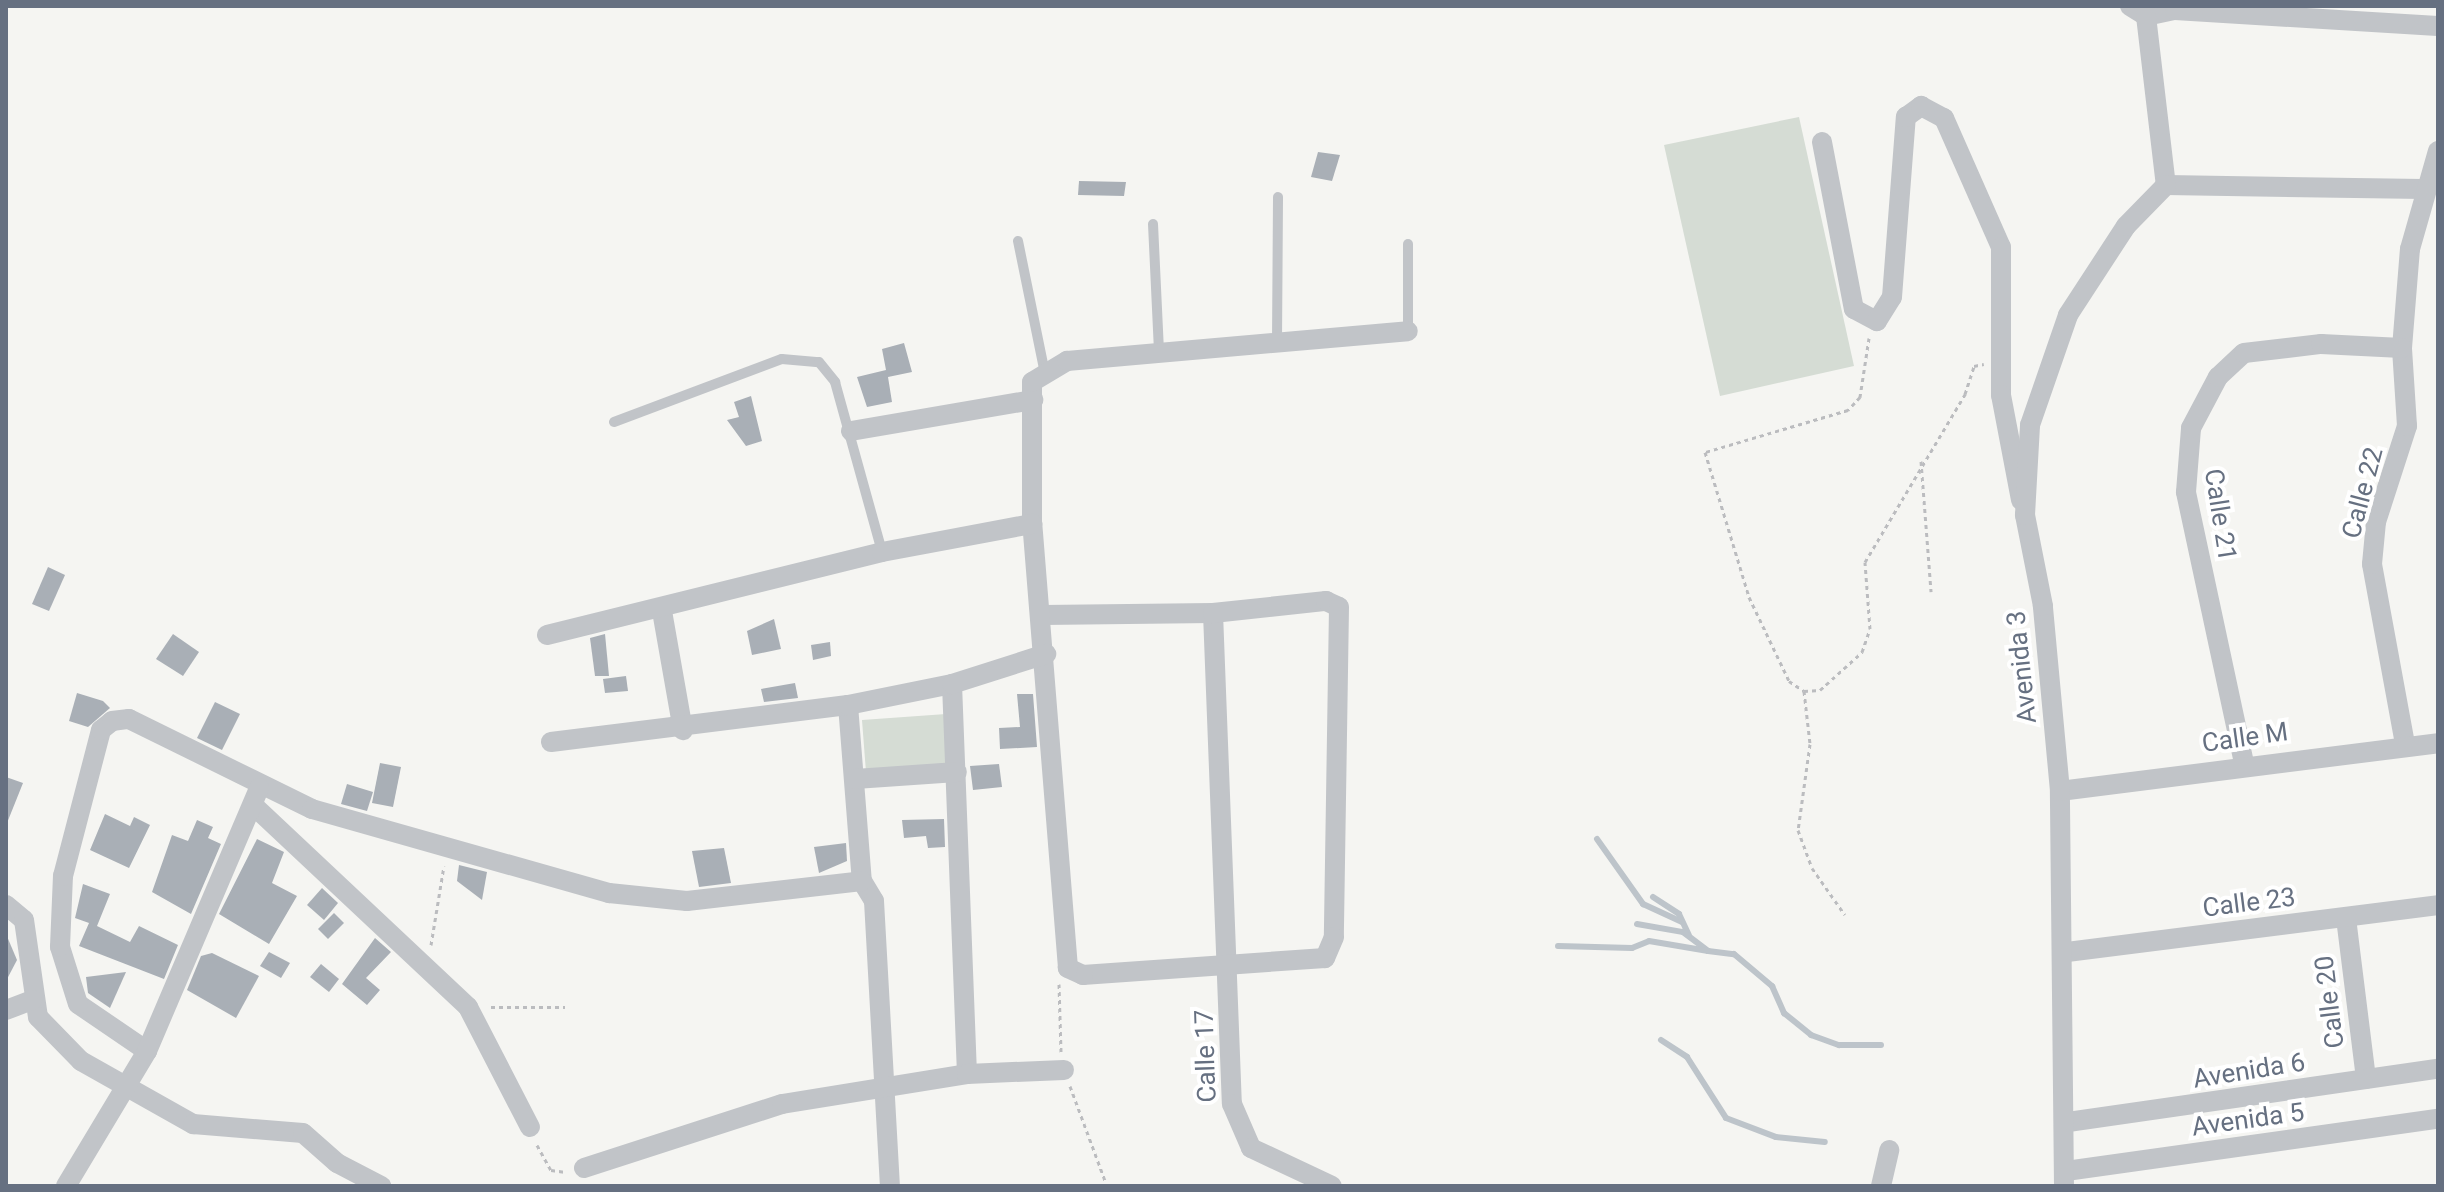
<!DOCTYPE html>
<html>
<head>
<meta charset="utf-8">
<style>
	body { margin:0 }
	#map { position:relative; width:2444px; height:1192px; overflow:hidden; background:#f5f5f2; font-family:Roboto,sans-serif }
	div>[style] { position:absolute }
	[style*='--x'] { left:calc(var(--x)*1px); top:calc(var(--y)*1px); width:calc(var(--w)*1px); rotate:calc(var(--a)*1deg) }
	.green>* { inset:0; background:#d5dcd4 }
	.stream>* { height:6px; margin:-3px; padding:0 3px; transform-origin:3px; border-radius:3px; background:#bdc4ca }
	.building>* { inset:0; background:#a9afb6 }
	.path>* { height:3px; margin-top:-1.5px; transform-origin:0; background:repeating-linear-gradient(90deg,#bbbcbf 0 4px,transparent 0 8px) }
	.lane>* { height:10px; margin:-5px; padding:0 5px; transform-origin:5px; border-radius:5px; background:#c1c4c8 }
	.street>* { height:20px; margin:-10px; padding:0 10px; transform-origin:10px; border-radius:10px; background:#c1c4c8 }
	span { translate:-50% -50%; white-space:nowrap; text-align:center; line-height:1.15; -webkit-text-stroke:8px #fff; paint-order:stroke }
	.street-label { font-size:26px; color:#667081 }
	.frame { position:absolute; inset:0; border:8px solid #667081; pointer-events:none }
</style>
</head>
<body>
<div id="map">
	<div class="green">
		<i style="clip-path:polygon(1799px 117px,1854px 366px,1720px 396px,1664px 145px)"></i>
		<i style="clip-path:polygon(946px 714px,950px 766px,866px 772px,862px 720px)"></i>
	</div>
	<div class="stream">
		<i style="--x:1597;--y:839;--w:80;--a:54.7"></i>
		<i style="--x:1643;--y:904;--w:43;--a:24.8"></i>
		<i style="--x:1653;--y:897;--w:31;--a:33"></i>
		<i style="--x:1679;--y:914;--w:23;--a:65"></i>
		<i style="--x:1637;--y:924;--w:47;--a:9.9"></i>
		<i style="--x:1683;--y:932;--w:31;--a:37"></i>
		<i style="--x:1708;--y:951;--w:26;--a:7"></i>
		<i style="--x:1734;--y:954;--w:50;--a:40.1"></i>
		<i style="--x:1772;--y:986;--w:30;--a:66"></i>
		<i style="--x:1784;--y:1013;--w:35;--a:39"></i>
		<i style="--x:1811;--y:1035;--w:30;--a:20"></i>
		<i style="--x:1839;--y:1045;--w:42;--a:0"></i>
		<i style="--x:1558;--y:946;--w:74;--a:1.5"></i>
		<i style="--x:1632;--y:948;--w:18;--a:-22"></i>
		<i style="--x:1649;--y:941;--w:60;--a:9.6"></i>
		<i style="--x:1661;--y:1040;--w:31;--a:33"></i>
		<i style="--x:1687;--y:1057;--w:72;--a:57.4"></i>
		<i style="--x:1726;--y:1118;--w:53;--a:20.8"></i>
		<i style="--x:1776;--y:1137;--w:49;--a:5.8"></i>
	</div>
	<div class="building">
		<i style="clip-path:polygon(1318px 152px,1340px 155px,1332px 181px,1311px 177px)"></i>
		<i style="clip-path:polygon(1079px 181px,1126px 182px,1124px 196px,1078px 195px)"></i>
		<i style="clip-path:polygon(904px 343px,912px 372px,888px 377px,892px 402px,867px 407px,857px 377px,886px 370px,882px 349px)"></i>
		<i style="clip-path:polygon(751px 396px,762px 441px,746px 446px,727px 420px,739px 417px,734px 402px)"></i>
		<i style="clip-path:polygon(48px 567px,65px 575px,49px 611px,32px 604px)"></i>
		<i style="clip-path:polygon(774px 619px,781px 649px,752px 655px,747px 631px)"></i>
		<i style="clip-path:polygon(173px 634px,199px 652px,183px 676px,156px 659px)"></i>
		<i style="clip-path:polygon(605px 634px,609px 676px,595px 676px,590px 638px)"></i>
		<i style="clip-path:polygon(830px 642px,831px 656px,813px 660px,811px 645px)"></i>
		<i style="clip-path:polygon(626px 676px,628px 691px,605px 693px,603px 679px)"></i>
		<i style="clip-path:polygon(795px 683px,798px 698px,764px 702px,761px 689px)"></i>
		<i style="clip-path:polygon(77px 693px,103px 701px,110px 708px,88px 727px,69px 721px)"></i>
		<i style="clip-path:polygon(1017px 694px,1033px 694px,1037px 747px,1000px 749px,999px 728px,1020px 727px)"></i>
		<i style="clip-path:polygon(215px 702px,240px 714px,222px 750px,197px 738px)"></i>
		<i style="clip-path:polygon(380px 763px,401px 767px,393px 807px,372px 803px)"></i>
		<i style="clip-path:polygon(999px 764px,1002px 787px,973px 790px,970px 766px)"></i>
		<i style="clip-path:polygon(6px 777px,23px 783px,7px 823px,6px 823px)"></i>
		<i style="clip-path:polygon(347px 784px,373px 792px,367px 811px,341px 804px)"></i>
		<i style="clip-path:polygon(105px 814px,130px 826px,134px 817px,150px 825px,129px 868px,90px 850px)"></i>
		<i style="clip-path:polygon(944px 819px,945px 847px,928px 848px,926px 836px,904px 838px,902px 820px)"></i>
		<i style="clip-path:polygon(197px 820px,213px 827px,208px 838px,221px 844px,191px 914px,152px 892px,172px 835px,188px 841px)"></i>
		<i style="clip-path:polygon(257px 839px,284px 852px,272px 883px,297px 896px,269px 944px,219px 914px)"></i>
		<i style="clip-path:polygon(846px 843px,847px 861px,819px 873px,814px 847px)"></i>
		<i style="clip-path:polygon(724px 848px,731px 883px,699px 887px,692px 851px)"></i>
		<i style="clip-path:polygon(459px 865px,487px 872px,482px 900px,457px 881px)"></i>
		<i style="clip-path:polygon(83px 884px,110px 894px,97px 926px,130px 942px,139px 926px,178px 945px,164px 979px,79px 946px,89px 923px,75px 918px)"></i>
		<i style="clip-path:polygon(322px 888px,338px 903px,324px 920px,307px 905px)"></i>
		<i style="clip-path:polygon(334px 913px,344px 923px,328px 939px,318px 929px)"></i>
		<i style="clip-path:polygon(6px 934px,17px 960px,6px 981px)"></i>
		<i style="clip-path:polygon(375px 938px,391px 952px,366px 978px,380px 990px,367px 1005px,342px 984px)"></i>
		<i style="clip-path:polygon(269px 952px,290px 963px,281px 978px,260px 966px)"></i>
		<i style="clip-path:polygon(212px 953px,259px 976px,236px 1018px,187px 990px,201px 956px)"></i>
		<i style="clip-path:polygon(321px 964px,339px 979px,329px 992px,310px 977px)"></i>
		<i style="clip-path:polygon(126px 972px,110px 1008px,88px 993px,86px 977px)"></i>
	</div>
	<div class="path">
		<i style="--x:1869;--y:338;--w:60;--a:98.7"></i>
		<i style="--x:1860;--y:397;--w:18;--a:133"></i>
		<i style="--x:1848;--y:410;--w:149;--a:163.6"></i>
		<i style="--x:1705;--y:452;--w:152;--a:73.1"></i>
		<i style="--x:1749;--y:597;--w:93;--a:64.5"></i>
		<i style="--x:1789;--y:681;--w:18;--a:34"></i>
		<i style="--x:1804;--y:691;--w:16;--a:-4"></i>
		<i style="--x:1820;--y:690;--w:57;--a:-42.1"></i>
		<i style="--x:1862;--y:652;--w:24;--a:-71"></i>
		<i style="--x:1870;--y:629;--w:67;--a:-94.3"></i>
		<i style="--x:1865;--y:562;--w:196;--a:-59.2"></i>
		<i style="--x:1965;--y:394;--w:29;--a:-72"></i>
		<i style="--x:1974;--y:366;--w:10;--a:-11"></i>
		<i style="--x:1921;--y:461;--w:131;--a:85.6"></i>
		<i style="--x:1804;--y:691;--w:53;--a:83.5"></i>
		<i style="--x:1810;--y:744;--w:87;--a:97.9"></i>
		<i style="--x:1798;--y:830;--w:40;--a:69.8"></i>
		<i style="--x:1812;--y:868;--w:57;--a:54.9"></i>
		<i style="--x:431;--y:945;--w:80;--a:-80.7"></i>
		<i style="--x:1059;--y:984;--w:68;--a:88.3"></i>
		<i style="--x:491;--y:1007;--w:74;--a:0"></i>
		<i style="--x:1070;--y:1086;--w:107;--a:69.7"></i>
		<i style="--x:537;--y:1145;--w:29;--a:61"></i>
		<i style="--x:551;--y:1170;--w:15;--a:8"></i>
	</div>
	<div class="lane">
		<i style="--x:1153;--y:224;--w:128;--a:87.3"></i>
		<i style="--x:1018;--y:241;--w:131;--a:78.5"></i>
		<i style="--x:1408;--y:331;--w:87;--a:-90"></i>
		<i style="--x:1277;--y:342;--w:145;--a:-89.6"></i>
		<i style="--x:614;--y:422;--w:179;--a:-20.6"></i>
		<i style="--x:782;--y:359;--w:37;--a:5"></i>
		<i style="--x:819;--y:362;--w:26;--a:51"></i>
		<i style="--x:835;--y:382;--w:176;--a:74.5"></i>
	</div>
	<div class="street">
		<i style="--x:2130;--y:6;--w:19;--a:32"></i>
		<i style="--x:2146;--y:16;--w:30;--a:-12"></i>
		<i style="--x:2175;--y:10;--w:263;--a:3.5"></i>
		<i style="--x:2146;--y:16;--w:170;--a:83.3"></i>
		<i style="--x:1822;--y:142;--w:170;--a:79.2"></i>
		<i style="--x:1854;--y:309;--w:26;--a:28"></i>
		<i style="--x:1877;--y:321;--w:28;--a:-58"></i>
		<i style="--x:1892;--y:297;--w:181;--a:-85.6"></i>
		<i style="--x:1906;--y:117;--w:19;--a:-36"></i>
		<i style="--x:1921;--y:106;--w:26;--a:28"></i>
		<i style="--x:1944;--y:118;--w:141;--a:66.2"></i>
		<i style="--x:2001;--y:247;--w:148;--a:90"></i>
		<i style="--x:2001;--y:395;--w:107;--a:79.2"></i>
		<i style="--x:2166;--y:185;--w:257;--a:0.9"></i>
		<i style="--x:851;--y:431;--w:185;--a:-9.7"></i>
		<i style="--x:662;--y:611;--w:121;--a:80"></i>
		<i style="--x:1213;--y:613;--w:491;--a:87.8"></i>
		<i style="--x:1232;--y:1104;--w:48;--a:66.6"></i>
		<i style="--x:1251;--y:1148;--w:89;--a:25.1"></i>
		<i style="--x:1043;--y:615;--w:170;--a:-0.7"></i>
		<i style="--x:1213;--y:613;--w:114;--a:-6.1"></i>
		<i style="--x:1326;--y:601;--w:14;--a:25"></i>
		<i style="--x:1339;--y:607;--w:330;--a:90.9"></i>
		<i style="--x:1334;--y:937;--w:23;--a:113"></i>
		<i style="--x:1325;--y:958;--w:243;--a:176"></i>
		<i style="--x:1083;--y:975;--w:17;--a:-155"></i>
		<i style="--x:1068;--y:968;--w:445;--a:-94.6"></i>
		<i style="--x:1032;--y:524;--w:142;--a:-90"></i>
		<i style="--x:1032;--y:382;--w:41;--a:-31"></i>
		<i style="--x:1067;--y:361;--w:342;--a:-5"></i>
		<i style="--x:547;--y:635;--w:345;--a:-13.9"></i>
		<i style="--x:882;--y:552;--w:153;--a:-10.6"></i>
		<i style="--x:952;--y:684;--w:390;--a:87.8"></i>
		<i style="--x:848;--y:705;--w:177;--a:85.5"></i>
		<i style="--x:862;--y:881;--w:23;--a:59"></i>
		<i style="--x:874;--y:901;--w:285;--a:86.8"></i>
		<i style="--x:551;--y:742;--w:299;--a:-7.1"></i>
		<i style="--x:848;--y:705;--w:106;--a:-11.4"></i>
		<i style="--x:952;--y:684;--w:99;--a:-17.7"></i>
		<i style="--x:2405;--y:744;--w:183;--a:-100.4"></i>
		<i style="--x:2372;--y:564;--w:42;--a:-84.6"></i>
		<i style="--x:2376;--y:522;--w:101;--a:-72.1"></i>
		<i style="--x:2407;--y:426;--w:78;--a:-93.7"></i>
		<i style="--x:2402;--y:348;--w:99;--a:-85.4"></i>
		<i style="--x:2410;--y:249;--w:102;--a:-74.1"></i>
		<i style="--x:2244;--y:763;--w:277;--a:-102.1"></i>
		<i style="--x:2186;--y:492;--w:64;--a:-85.5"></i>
		<i style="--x:2191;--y:428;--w:58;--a:-62.1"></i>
		<i style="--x:2218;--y:377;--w:35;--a:-43"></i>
		<i style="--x:2244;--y:353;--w:78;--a:-6.7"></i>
		<i style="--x:2321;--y:344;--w:81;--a:2.8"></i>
		<i style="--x:855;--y:779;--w:102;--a:-3.9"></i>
		<i style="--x:2060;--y:791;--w:381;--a:-7.2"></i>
		<i style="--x:253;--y:805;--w:295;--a:43.2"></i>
		<i style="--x:468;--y:1007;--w:135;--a:62.7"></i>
		<i style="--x:6;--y:905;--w:23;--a:40"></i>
		<i style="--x:24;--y:920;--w:98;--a:81.8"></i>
		<i style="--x:38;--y:1017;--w:62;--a:45.7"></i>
		<i style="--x:81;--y:1061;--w:129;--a:29.4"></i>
		<i style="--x:193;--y:1124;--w:110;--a:4.7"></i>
		<i style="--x:303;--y:1133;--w:45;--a:41.4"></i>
		<i style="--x:337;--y:1163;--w:50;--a:27.6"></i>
		<i style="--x:2346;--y:918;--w:162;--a:82.9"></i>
		<i style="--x:2067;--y:952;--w:374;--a:-7.2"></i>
		<i style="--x:6;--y:1010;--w:28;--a:-21"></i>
		<i style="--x:147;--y:1051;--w:83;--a:-145.7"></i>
		<i style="--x:78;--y:1004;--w:60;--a:-107.5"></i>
		<i style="--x:60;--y:947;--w:71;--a:-87.6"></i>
		<i style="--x:63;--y:876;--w:151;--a:-75.4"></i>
		<i style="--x:101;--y:730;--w:14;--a:-39"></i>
		<i style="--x:112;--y:721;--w:17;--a:-7"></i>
		<i style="--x:129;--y:719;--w:204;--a:26.2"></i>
		<i style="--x:312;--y:809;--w:309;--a:15.8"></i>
		<i style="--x:609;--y:893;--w:78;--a:5.9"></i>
		<i style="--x:687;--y:901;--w:176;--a:-6.5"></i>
		<i style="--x:2068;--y:1122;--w:374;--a:-8.2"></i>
		<i style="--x:584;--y:1168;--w:208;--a:-17.9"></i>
		<i style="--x:782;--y:1104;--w:187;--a:-9.2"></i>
		<i style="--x:967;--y:1074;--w:97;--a:-2.4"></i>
		<i style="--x:2066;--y:1171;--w:376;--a:-8"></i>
		<i style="--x:66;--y:1186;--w:157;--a:-59"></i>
		<i style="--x:147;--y:1051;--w:286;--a:-66.9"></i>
		<i style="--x:1881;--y:1186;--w:37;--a:-77"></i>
		<i style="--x:2064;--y:1186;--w:395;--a:-90.6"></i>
		<i style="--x:2060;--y:791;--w:186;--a:-95.3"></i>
		<i style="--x:2043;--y:606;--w:93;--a:-101.2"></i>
		<i style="--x:2025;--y:515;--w:90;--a:-86.8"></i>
		<i style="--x:2030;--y:425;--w:116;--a:-70.9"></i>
		<i style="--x:2068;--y:315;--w:106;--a:-56.9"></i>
		<i style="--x:2126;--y:226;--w:57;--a:-45.7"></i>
	</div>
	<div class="street-label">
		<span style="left:2363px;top:493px;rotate:-75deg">Calle 22</span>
		<span style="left:2220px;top:515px;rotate:81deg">Calle 21</span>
		<span style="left:2022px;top:667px;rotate:-96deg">Avenida 3</span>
		<span style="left:2245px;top:738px;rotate:-8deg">Calle M</span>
		<span style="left:2249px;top:903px;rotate:-7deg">Calle 23</span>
		<span style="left:2330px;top:1002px;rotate:-97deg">Calle 20</span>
		<span style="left:1206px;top:1056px;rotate:-92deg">Calle 17</span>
		<span style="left:2249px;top:1071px;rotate:-9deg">Avenida 6</span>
		<span style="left:2248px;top:1120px;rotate:-8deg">Avenida 5</span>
	</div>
	<div class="frame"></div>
</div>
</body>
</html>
